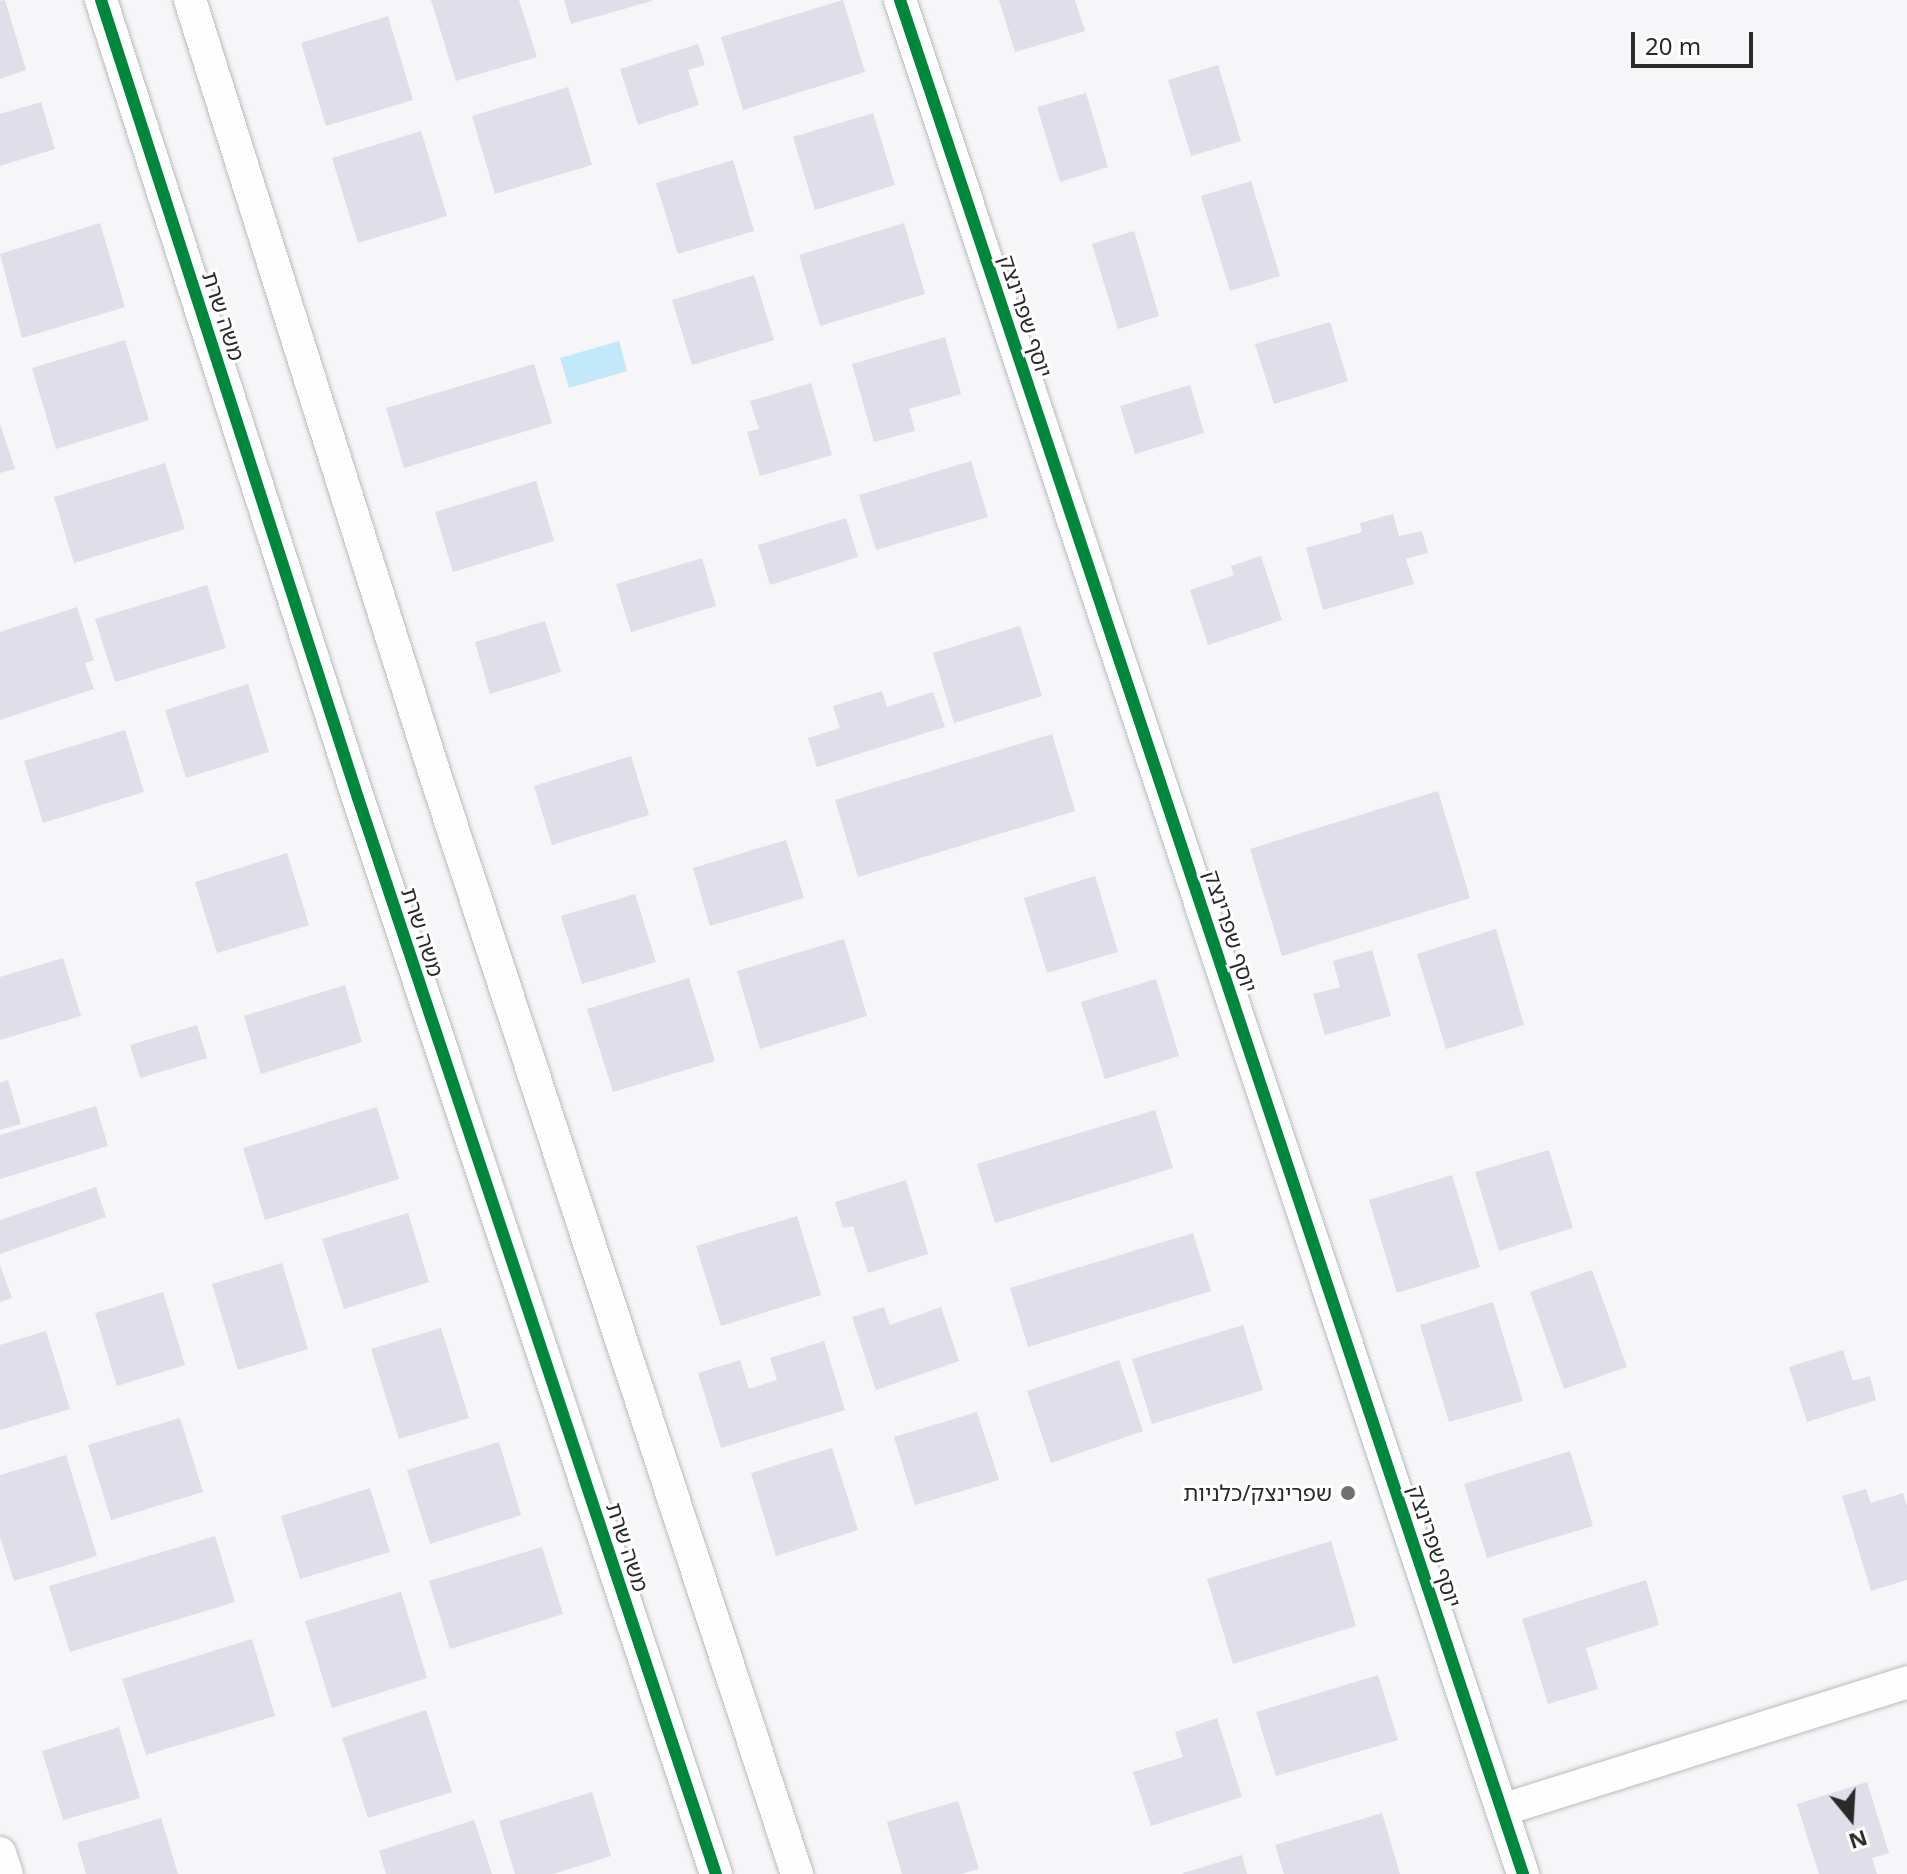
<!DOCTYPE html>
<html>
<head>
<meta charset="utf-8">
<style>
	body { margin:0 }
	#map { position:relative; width:1907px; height:1874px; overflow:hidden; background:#f6f5f7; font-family:"Noto Sans","Noto Sans Hebrew",sans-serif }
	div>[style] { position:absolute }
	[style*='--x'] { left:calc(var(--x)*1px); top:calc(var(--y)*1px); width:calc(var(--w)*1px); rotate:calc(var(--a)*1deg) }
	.water>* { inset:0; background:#c3e8f9 }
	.building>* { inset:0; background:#e0dee8 }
	.roads { filter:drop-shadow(0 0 2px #bcbbbd) drop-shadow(0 0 2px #bcbbbd) }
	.street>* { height:32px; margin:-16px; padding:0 16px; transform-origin:16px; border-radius:16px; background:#fefefe }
	.cycleway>* { height:12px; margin:-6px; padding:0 6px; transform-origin:6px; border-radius:6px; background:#00873e }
	.dots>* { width:22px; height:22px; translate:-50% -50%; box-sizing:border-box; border:4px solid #fff; border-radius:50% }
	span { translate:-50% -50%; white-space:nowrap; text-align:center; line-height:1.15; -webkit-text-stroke:6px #fff; paint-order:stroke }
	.street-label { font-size:22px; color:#2a2a2b }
	.poi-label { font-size:22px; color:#2a2a2b }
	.right { translate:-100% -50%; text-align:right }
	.north { position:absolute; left:1811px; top:1778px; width:80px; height:80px; -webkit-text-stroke:6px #fff; paint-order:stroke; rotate:162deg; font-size:22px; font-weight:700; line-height:32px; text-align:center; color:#2a2a2b }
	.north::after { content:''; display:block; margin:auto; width:28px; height:36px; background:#2a2a2b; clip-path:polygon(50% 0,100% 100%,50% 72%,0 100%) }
	.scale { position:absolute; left:1631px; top:32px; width:122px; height:36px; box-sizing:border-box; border:4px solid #2a2a2b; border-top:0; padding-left:10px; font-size:24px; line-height:28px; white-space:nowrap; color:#2a2a2b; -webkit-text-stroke:6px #fff; paint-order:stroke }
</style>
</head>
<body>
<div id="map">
	<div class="water">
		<i style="clip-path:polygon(619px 341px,627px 371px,569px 388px,560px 358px)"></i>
	</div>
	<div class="building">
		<i style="clip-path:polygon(5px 0,26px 70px,0 79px,0 1px)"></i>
		<i style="clip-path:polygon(431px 0,519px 0,537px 57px,456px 81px)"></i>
		<i style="clip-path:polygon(564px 0,652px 0,652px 1px,571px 24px)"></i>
		<i style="clip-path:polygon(843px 0,865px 72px,743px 110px,721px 37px)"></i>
		<i style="clip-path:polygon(999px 0,1075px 0,1085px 31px,1015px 52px)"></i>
		<i style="clip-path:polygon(388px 16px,413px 100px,326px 126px,301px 43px)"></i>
		<i style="clip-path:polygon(698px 44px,705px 65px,688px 70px,699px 105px,638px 125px,620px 69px)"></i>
		<i style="clip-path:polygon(1218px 65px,1241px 141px,1191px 156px,1168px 80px)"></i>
		<i style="clip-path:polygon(568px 87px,592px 165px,495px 194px,472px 116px)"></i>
		<i style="clip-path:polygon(1086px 93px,1108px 167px,1060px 182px,1037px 107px)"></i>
		<i style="clip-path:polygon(41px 102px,55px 149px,0 166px,0 114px)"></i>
		<i style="clip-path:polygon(873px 113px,895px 185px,815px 210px,793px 137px)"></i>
		<i style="clip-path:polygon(421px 131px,447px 216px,358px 243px,332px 158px)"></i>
		<i style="clip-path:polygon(733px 160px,754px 231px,678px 254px,656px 183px)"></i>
		<i style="clip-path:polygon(1251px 181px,1280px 276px,1230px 291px,1201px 196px)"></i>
		<i style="clip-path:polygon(100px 223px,125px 307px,22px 338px,0 254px)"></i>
		<i style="clip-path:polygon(904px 223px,925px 294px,820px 326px,799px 255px)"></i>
		<i style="clip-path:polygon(1134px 231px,1159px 316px,1118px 329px,1092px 244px)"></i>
		<i style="clip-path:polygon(754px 275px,774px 340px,692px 365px,672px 300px)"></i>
		<i style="clip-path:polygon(1330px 322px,1348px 381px,1274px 404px,1255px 344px)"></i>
		<i style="clip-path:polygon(945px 337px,961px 394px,909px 409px,915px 431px,874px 442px,852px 364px)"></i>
		<i style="clip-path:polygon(125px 340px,149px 420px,56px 449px,32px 368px)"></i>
		<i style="clip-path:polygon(534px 364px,552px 423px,404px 468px,386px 408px)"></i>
		<i style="clip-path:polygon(811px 383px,832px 455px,760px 476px,747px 432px,759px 429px,750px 401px)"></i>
		<i style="clip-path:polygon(1190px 385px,1204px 433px,1135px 454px,1120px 406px)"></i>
		<i style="clip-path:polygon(0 424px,15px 469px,0 473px)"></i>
		<i style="clip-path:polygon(971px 461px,988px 517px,876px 550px,859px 495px)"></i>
		<i style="clip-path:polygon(165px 463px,185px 529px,74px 563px,54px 497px)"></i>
		<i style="clip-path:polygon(536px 481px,554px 541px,453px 572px,435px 512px)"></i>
		<i style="clip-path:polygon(1393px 514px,1399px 536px,1422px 531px,1428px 553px,1406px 559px,1414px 584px,1323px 610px,1306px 548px,1362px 532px,1360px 523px)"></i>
		<i style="clip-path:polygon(846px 518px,858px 557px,770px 585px,758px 545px)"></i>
		<i style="clip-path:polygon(1261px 556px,1282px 620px,1208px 645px,1190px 590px,1234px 575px,1231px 566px)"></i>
		<i style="clip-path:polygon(702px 558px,716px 606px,631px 632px,616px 584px)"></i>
		<i style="clip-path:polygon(207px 585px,226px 648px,115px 682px,95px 619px)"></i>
		<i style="clip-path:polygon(77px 607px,94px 660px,85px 663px,94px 689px,0 720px,0 632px)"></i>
		<i style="clip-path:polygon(545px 621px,561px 672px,490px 694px,475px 642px)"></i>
		<i style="clip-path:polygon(1020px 626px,1042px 696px,954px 723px,933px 653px)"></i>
		<i style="clip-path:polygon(248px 684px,269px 752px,186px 778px,165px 710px)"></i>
		<i style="clip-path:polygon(882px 691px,887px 707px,933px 692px,945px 727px,817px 767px,808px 738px,840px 728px,833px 706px)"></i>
		<i style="clip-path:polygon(125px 730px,144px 792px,43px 823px,24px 761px)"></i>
		<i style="clip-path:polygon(1052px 734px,1075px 811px,858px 877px,835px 800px)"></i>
		<i style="clip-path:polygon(631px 756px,649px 815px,552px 845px,534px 786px)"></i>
		<i style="clip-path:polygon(1438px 791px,1470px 898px,1282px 956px,1250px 849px)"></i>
		<i style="clip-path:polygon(786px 840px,804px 898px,710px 926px,693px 868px)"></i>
		<i style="clip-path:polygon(287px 853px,309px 925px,217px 953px,195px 882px)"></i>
		<i style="clip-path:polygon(1095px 876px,1118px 952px,1047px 973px,1024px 898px)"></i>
		<i style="clip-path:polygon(635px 894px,656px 962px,582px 984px,561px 916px)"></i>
		<i style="clip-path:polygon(1496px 929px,1524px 1025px,1446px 1049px,1417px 954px)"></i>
		<i style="clip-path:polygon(844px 939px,867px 1016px,760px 1049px,737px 971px)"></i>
		<i style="clip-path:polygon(1372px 950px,1391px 1016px,1325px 1035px,1313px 994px,1340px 987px,1333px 961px)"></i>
		<i style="clip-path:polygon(63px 958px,81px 1016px,0 1040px,0 977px)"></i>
		<i style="clip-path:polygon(689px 978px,715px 1061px,613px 1092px,587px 1009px)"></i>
		<i style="clip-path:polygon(1156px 979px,1179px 1056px,1105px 1079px,1081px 1002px)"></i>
		<i style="clip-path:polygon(345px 985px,362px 1042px,261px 1074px,244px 1016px)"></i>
		<i style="clip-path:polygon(197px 1025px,207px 1058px,140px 1078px,130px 1045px)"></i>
		<i style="clip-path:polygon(8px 1080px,21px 1124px,0 1130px,0 1083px)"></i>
		<i style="clip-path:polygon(96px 1106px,108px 1146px,0 1179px,0 1135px)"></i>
		<i style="clip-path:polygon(377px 1107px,399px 1179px,265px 1220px,243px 1148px)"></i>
		<i style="clip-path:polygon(1155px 1110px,1173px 1168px,995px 1223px,977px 1164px)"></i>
		<i style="clip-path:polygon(1549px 1150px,1573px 1228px,1499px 1251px,1475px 1172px)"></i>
		<i style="clip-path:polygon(1452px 1175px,1480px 1267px,1397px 1293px,1369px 1200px)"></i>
		<i style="clip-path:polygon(906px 1180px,928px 1254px,868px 1273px,853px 1226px,843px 1228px,835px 1202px)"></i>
		<i style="clip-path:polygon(96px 1187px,106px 1217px,0 1254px,0 1220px)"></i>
		<i style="clip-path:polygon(408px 1213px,429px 1282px,344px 1309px,322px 1239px)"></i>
		<i style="clip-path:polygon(797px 1216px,821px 1295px,721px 1326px,696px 1246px)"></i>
		<i style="clip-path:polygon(1193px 1233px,1211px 1291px,1028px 1347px,1010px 1288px)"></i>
		<i style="clip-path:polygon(282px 1263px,308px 1349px,238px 1370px,212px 1284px)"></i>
		<i style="clip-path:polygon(0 1265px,12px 1298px,0 1302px)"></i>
		<i style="clip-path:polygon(1592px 1270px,1627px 1367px,1564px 1389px,1530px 1292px)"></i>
		<i style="clip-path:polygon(163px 1292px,185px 1365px,117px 1386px,95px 1313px)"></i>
		<i style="clip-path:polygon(1493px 1302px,1523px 1401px,1449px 1422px,1420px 1325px)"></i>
		<i style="clip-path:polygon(884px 1307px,890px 1325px,941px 1307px,959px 1361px,876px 1390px,852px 1317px)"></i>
		<i style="clip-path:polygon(1243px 1325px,1263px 1390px,1152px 1424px,1132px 1359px)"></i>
		<i style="clip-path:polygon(441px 1328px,469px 1418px,399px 1439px,371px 1349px)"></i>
		<i style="clip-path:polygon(46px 1331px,70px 1409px,0 1430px,0 1345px)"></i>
		<i style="clip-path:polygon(824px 1341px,845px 1410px,721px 1448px,698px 1373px,740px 1360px,749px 1389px,777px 1380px,770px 1358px)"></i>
		<i style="clip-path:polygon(1843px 1350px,1853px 1381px,1870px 1376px,1876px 1400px,1807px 1422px,1789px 1367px)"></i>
		<i style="clip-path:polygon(1119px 1360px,1143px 1431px,1051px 1463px,1027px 1391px)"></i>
		<i style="clip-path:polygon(977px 1412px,999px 1480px,915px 1505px,894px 1437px)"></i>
		<i style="clip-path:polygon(180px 1418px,203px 1492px,111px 1520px,88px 1445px)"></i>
		<i style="clip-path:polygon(499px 1442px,521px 1515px,430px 1544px,407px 1470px)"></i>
		<i style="clip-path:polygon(832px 1448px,858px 1530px,776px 1556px,751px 1473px)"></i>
		<i style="clip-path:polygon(1570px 1451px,1593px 1526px,1487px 1558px,1464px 1484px)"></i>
		<i style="clip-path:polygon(66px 1455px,97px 1556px,14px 1581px,0 1537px,0 1475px)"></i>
		<i style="clip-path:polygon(370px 1488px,390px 1552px,300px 1579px,281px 1516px)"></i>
		<i style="clip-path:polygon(1866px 1489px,1871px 1503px,1903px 1493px,1907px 1507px,1907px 1580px,1871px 1591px,1842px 1496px)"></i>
		<i style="clip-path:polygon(215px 1536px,235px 1602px,70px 1652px,49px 1586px)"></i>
		<i style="clip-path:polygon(1331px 1541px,1356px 1626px,1233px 1664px,1207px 1579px)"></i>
		<i style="clip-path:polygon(542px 1547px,563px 1614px,450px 1649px,429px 1581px)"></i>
		<i style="clip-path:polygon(1646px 1580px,1659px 1625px,1586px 1648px,1598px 1689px,1548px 1704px,1522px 1619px)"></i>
		<i style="clip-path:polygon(401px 1592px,427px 1678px,332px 1708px,305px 1621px)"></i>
		<i style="clip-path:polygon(252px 1639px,275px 1716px,146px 1755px,122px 1679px)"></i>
		<i style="clip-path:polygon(1378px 1675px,1398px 1740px,1276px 1776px,1256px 1712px)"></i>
		<i style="clip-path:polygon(426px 1710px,452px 1792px,368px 1818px,342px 1738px)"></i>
		<i style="clip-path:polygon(1217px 1718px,1242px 1797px,1151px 1826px,1133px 1772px,1183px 1757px,1175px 1732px)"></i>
		<i style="clip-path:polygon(119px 1727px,140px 1798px,63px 1820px,42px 1751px)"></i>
		<i style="clip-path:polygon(1867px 1782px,1889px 1853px,1872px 1858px,1877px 1874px,1819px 1874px,1797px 1804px)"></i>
		<i style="clip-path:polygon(592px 1792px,611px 1856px,553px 1874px,515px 1874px,499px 1821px)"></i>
		<i style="clip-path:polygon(958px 1801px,979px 1869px,961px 1874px,902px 1874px,887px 1822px)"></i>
		<i style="clip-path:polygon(1382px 1813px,1400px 1874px,1284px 1874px,1275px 1845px)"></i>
		<i style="clip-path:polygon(161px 1818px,178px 1874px,86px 1874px,77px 1843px)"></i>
		<i style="clip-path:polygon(474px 1820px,492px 1874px,386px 1874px,379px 1851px)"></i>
		<i style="clip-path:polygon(1242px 1855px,1247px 1874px,1184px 1874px,1183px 1873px)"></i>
	</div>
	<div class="roads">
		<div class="street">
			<i style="--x:101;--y:0;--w:838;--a:72.15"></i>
			<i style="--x:358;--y:798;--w:1134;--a:71.6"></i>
			<i style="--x:190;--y:0;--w:822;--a:72.45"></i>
			<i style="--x:438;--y:784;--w:1148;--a:71.77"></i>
			<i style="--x:900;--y:0;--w:1975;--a:71.61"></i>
			<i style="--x:1502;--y:1810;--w:425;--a:-17.5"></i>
			<i style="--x:0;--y:1853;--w:22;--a:72"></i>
		</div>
	</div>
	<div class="cycleway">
		<i style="--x:101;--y:0;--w:838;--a:72.15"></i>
		<i style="--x:358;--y:798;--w:1134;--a:71.6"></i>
		<i style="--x:900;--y:0;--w:1975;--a:71.61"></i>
	</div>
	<div class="dots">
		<i style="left:1348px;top:1493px;background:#717172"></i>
	</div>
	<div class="street-label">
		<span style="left:224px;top:316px;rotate:72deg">משה שרת</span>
		<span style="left:1026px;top:316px;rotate:72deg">יוסף שפרינצק</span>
		<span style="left:1231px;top:931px;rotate:72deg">יוסף שפרינצק</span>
		<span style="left:423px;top:932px;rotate:72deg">משה שרת</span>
		<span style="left:1435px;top:1546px;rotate:72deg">יוסף שפרינצק</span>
		<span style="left:628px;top:1547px;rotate:72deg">משה שרת</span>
	</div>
	<div class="poi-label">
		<span class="right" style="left:1332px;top:1493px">שפרינצק/כלניות</span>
	</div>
	<div class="north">N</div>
	<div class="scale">20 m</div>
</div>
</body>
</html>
